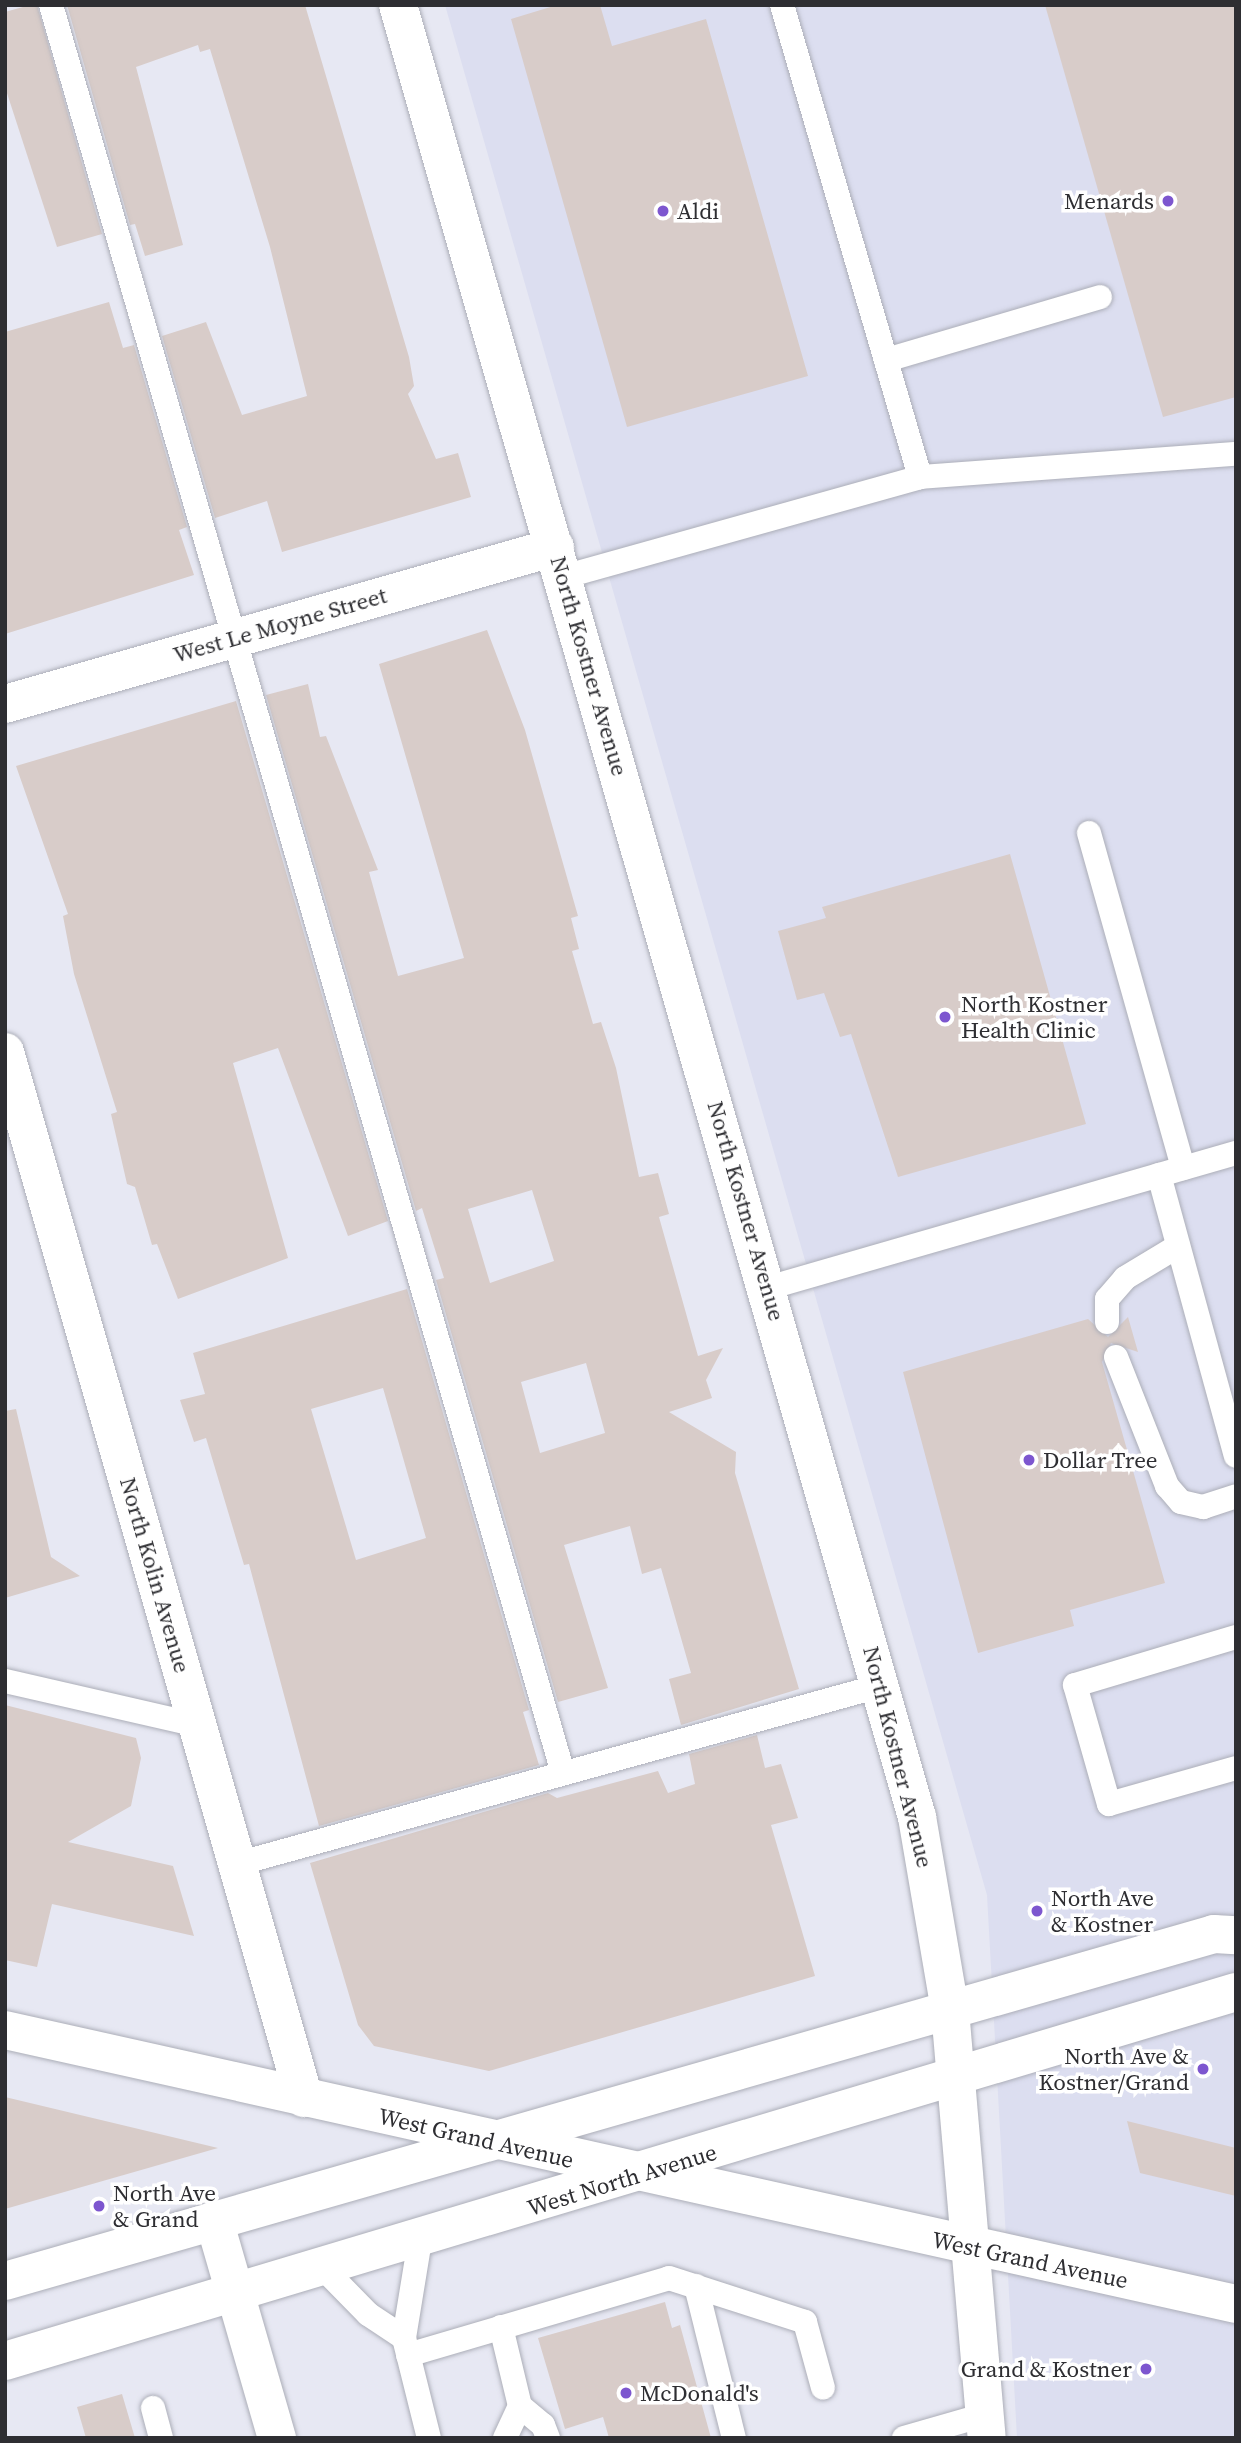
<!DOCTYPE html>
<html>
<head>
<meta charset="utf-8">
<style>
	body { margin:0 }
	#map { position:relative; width:1241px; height:2443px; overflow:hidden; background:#e7e8f3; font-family:"Source Serif 4",serif }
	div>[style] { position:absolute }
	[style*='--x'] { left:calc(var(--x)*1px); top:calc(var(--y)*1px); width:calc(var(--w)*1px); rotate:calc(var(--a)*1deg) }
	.built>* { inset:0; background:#dcdef0 }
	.building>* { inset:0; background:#d8ccc9 }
	.roads { filter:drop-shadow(0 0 2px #acaeb8) drop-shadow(0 0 2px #acaeb8) }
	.lane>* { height:24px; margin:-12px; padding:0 12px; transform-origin:12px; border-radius:12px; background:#fff }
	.street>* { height:38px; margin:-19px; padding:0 19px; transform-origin:19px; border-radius:19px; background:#fff }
	.secondary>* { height:38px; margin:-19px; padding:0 19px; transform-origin:19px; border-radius:19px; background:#fff }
	.primary>* { height:38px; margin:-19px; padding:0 19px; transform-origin:19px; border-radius:19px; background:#fff }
	.dots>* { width:19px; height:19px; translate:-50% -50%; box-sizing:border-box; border:4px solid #fff; border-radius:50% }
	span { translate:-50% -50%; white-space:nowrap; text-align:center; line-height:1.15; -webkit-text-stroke:7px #fff; paint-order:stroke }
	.poi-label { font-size:23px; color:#2e2e32 }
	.right { translate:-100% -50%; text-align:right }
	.left { translate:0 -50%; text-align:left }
	.street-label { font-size:23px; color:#2e2e32 }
	.frame { position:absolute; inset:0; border:7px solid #2e2e32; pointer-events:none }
</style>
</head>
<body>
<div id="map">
	<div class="built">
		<i style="clip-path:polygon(445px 5px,1236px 5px,1236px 2438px,1017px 2438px,987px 1895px)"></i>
	</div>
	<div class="building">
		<i style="clip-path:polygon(30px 5px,37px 5px,102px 234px,57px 247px,5px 87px,5px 12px)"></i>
		<i style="clip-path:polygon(67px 5px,305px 5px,409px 357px,414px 386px,408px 394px,436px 459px,458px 453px,471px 497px,282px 552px,267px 501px,215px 518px,162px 336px,206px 322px,242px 415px,307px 396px,270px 247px,210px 49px,200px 52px,198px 45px,136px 67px,183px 245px,145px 256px,135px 224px,130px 225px)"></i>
		<i style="clip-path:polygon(557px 5px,600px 5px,612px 46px,706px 19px,808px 376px,627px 427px,511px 19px)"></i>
		<i style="clip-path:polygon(1045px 5px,1236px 5px,1236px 397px,1163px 417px)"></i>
		<i style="clip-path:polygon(109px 302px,123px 348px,134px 345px,187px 527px,179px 530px,194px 575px,5px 634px,5px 332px)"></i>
		<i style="clip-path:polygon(evenodd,487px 630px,525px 730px,578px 916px,571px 918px,579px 949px,572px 951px,593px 1024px,601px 1022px,616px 1068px,639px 1177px,658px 1173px,669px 1214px,659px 1217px,698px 1356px,723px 1348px,706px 1380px,712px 1398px,669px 1412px,736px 1452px,735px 1473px,799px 1689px,681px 1725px,669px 1679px,691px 1673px,661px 1568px,642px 1574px,630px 1526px,564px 1545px,608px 1688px,558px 1702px,436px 1280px,444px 1278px,422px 1208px,416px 1211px,266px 695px,308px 684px,320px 737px,326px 736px,378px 870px,369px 872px,398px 976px,464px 958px,379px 664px,487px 630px,532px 1190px,554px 1261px,490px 1283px,468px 1209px,532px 1190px,487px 630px,586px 1363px,605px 1433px,540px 1453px,521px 1382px,586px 1363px)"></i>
		<i style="clip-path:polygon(236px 701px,388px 1221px,348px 1236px,278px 1048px,233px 1063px,288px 1258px,178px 1299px,157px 1244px,152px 1245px,135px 1187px,127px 1184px,111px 1114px,117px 1112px,74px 974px,63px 916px,68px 914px,16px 766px)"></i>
		<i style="clip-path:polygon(1010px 854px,1086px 1124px,898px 1177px,851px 1034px,840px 1037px,824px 993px,797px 1000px,778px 931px,826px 918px,822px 907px)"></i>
		<i style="clip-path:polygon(evenodd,407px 1289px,529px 1710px,523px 1712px,539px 1765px,319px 1826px,249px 1564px,244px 1565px,206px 1438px,194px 1442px,180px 1400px,205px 1394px,193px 1353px,407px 1289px,383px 1388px,426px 1538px,356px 1560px,311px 1409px,383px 1388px)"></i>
		<i style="clip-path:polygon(1128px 1317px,1138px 1352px,1111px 1343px,1102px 1362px,1165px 1583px,1070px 1610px,1074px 1626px,978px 1653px,903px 1372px,1088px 1319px,1108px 1337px)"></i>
		<i style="clip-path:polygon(16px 1409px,51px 1557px,80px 1576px,5px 1598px,5px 1411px)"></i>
		<i style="clip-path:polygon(5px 1705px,136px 1738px,141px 1758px,131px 1806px,68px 1842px,173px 1866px,194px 1936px,52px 1904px,37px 1967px,5px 1960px)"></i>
		<i style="clip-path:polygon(757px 1735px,765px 1768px,781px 1764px,798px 1818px,771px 1825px,815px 1976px,489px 2071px,374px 2046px,358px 2025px,310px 1863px,548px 1793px,557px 1798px,658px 1771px,668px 1793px,695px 1784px,689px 1754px)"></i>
		<i style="clip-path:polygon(5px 2097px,218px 2148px,5px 2209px)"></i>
		<i style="clip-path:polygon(1127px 2121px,1236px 2148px,1236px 2196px,1140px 2173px)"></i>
		<i style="clip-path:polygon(665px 2302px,672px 2328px,680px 2325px,711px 2438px,609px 2438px,603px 2417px,565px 2429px,538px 2338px)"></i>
		<i style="clip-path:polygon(122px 2394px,135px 2438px,86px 2438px,77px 2407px)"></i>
	</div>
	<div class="roads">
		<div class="lane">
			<i style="--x:51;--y:5;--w:1837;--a:73.85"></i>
			<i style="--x:782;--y:5;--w:492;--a:73.7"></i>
			<i style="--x:886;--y:360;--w:223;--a:-16.4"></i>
			<i style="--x:563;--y:577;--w:371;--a:-15.6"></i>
			<i style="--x:920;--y:477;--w:317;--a:-4.2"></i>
			<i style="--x:1089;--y:833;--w:348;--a:74.3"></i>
			<i style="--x:1159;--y:1175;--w:291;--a:74.7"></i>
			<i style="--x:768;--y:1288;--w:487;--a:-16.1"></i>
			<i style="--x:1107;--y:1322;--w:23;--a:-90"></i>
			<i style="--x:1107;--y:1299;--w:28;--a:-49"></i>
			<i style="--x:1125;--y:1278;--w:62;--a:-31.1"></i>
			<i style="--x:1116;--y:1357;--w:139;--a:68.4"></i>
			<i style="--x:1167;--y:1486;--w:21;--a:49"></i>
			<i style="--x:1181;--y:1502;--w:23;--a:13"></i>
			<i style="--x:1203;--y:1507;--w:35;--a:-18"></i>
			<i style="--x:1236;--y:1637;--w:168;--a:163.4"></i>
			<i style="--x:1075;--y:1685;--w:124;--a:74.1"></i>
			<i style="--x:1109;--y:1804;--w:132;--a:-15.8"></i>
			<i style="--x:5;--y:1681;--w:197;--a:12.9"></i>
			<i style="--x:237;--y:1864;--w:670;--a:-15.49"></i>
			<i style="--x:420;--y:2240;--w:99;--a:99.3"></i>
			<i style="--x:404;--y:2338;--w:103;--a:76"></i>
			<i style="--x:324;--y:2269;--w:63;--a:45.6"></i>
			<i style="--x:368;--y:2314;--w:43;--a:33.7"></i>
			<i style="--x:696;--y:2286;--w:157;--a:76"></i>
			<i style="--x:501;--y:2327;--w:81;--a:76.5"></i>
			<i style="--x:520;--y:2406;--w:30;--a:40"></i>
			<i style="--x:543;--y:2425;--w:14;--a:69"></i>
			<i style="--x:408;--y:2355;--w:272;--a:-16.4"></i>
			<i style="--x:669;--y:2278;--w:143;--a:17.9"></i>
			<i style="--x:805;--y:2322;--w:68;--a:74.7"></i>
			<i style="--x:153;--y:2408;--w:31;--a:75"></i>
			<i style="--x:505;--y:2438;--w:35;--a:-65"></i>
			<i style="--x:904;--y:2438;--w:83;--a:-16"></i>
		</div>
		<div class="street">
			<i style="--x:5;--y:704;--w:572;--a:-15.93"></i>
			<i style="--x:5;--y:1052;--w:1088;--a:74.05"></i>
			<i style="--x:214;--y:2220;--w:227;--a:73.9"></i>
		</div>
		<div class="secondary">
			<i style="--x:398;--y:5;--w:1885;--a:74.02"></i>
			<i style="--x:917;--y:1817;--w:196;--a:80.3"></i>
			<i style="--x:950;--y:2010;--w:430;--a:85.1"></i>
			<i style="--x:5;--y:2030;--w:1261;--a:12.55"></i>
		</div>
		<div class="primary">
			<i style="--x:5;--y:2281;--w:1258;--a:-16.01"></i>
			<i style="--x:1214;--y:1934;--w:22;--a:3"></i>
			<i style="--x:5;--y:2361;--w:1285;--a:-16.69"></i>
		</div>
	</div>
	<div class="dots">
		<i style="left:1168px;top:201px;background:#7d56cf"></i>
		<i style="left:663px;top:211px;background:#7d56cf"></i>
		<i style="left:945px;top:1017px;background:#7d56cf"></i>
		<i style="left:1029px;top:1460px;background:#7d56cf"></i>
		<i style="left:1037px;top:1911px;background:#7d56cf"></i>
		<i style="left:1203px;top:2069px;background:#7d56cf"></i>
		<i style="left:99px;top:2206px;background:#7d56cf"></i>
		<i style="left:1146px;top:2369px;background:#7d56cf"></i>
		<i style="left:626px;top:2393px;background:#7d56cf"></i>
	</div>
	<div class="poi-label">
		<span class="right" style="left:1154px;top:201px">Menards</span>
		<span class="left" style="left:677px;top:211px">Aldi</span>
		<span class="left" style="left:961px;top:1017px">North Kostner<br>Health Clinic</span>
		<span class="left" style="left:1043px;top:1460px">Dollar Tree</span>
		<span class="left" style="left:1051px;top:1911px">North Ave<br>&amp; Kostner</span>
		<span class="right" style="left:1189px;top:2069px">North Ave &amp;<br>Kostner/Grand</span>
		<span class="left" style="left:113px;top:2206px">North Ave<br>&amp; Grand</span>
		<span class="right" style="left:1132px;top:2369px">Grand &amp; Kostner</span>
		<span class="left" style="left:640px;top:2393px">McDonald's</span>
	</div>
	<div class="street-label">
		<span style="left:280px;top:625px;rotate:-16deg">West Le Moyne Street</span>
		<span style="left:589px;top:666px;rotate:74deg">North Kostner Avenue</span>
		<span style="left:746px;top:1211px;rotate:74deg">North Kostner Avenue</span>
		<span style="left:155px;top:1575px;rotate:74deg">North Kolin Avenue</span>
		<span style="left:898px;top:1757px;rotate:76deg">North Kostner Avenue</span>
		<span style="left:476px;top:2138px;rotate:13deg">West Grand Avenue</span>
		<span style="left:622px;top:2180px;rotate:-17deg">West North Avenue</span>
		<span style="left:1030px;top:2260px;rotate:12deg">West Grand Avenue</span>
	</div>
	<div class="frame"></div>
</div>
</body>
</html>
